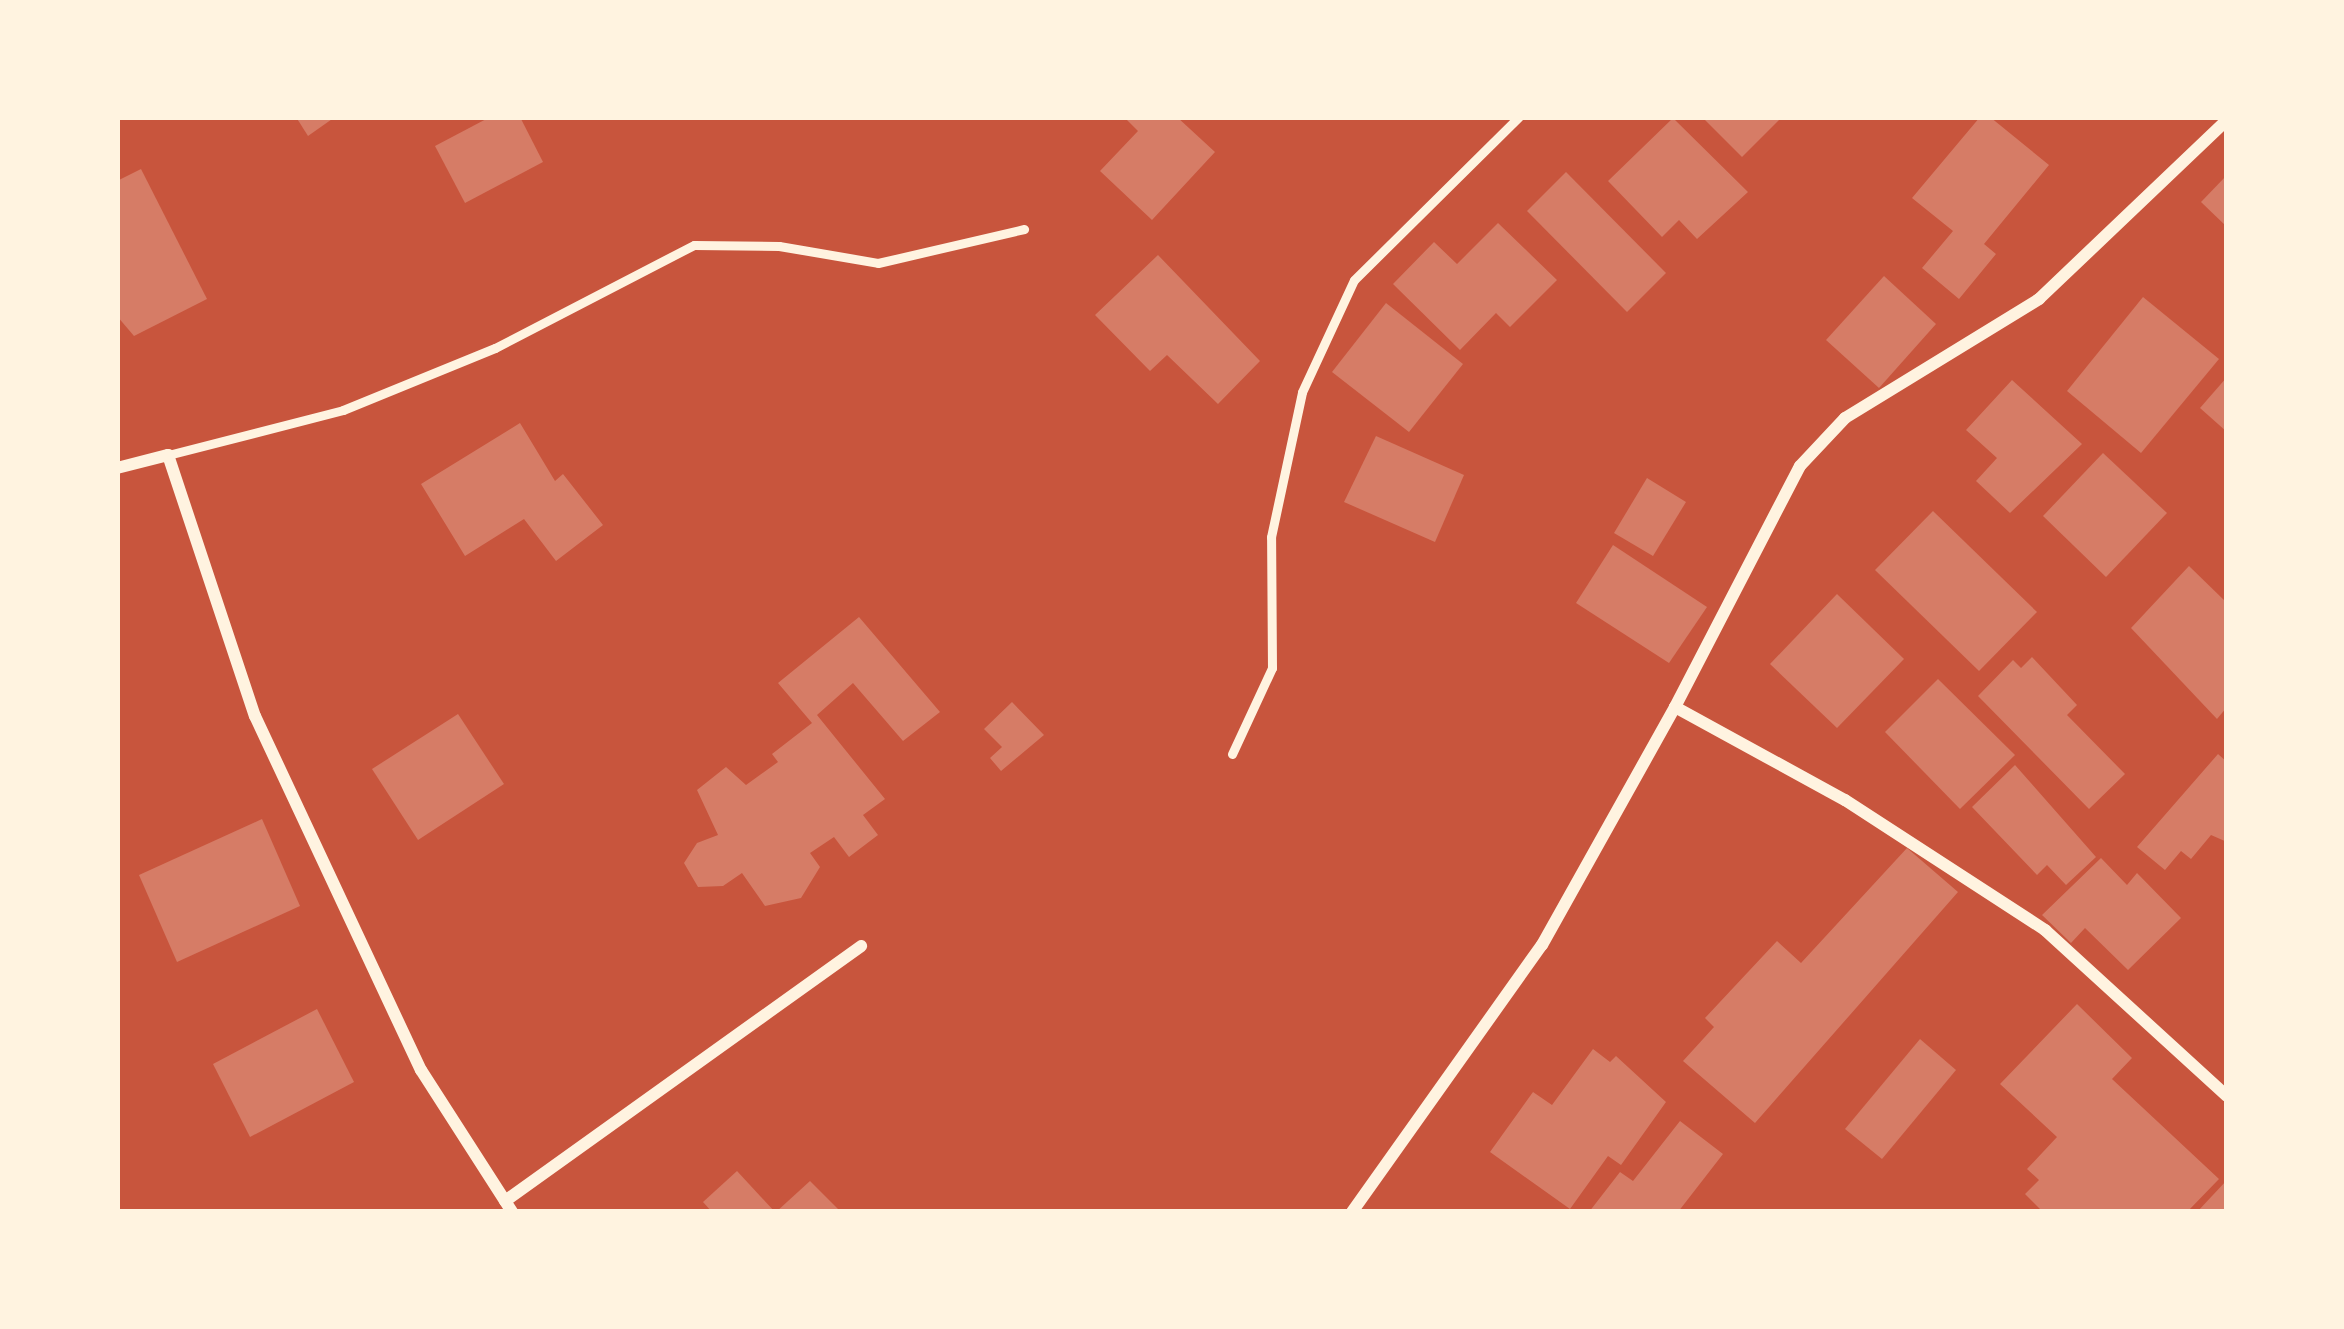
<!DOCTYPE html>
<html>
<head>
<meta charset="utf-8">
<style>
	body { margin:0 }
	#map { position:relative; width:2344px; height:1329px; overflow:hidden; background:#c8553d; font-family:Jost,sans-serif }
	div>[style] { position:absolute }
	[style*='--x'] { left:calc(var(--x)*1px); top:calc(var(--y)*1px); width:calc(var(--w)*1px); rotate:calc(var(--a)*1deg) }
	.building>* { inset:0; background:#d67c66 }
	.service>* { height:9px; margin:-4.5px; padding:0 4.5px; transform-origin:4.5px; border-radius:4.5px; background:#fff3e0 }
	.minor>* { height:12px; margin:-6px; padding:0 6px; transform-origin:6px; border-radius:6px; background:#fff3e0 }
	span { translate:-50% -50%; white-space:nowrap; text-align:center; line-height:1.15; -webkit-text-stroke:9px #fff3e0; paint-order:stroke }
	.frame { position:absolute; inset:0; border:120px solid #fff3e0; pointer-events:none }
</style>
</head>
<body>
<div id="map">
	<div class="building">
		<i style="clip-path:polygon(296px 117px,335px 117px,308px 136px)"></i>
		<i style="clip-path:polygon(490px 117px,520px 117px,543px 162px,465px 203px,435px 146px)"></i>
		<i style="clip-path:polygon(1124px 117px,1177px 117px,1215px 152px,1152px 220px,1100px 171px,1138px 131px)"></i>
		<i style="clip-path:polygon(1702px 117px,1782px 117px,1742px 157px)"></i>
		<i style="clip-path:polygon(1980px 117px,1990px 117px,2049px 165px,1984px 244px,1996px 254px,1959px 299px,1922px 268px,1953px 231px,1912px 198px)"></i>
		<i style="clip-path:polygon(1673px 118px,1748px 192px,1697px 239px,1679px 220px,1662px 237px,1608px 181px)"></i>
		<i style="clip-path:polygon(141px 169px,207px 299px,134px 336px,117px 316px,117px 181px)"></i>
		<i style="clip-path:polygon(1566px 172px,1666px 273px,1627px 312px,1527px 211px)"></i>
		<i style="clip-path:polygon(2227px 175px,2227px 227px,2201px 202px)"></i>
		<i style="clip-path:polygon(1498px 223px,1557px 280px,1510px 327px,1496px 313px,1460px 350px,1393px 284px,1434px 242px,1457px 264px)"></i>
		<i style="clip-path:polygon(1158px 255px,1260px 361px,1218px 404px,1167px 355px,1150px 371px,1095px 315px)"></i>
		<i style="clip-path:polygon(1884px 276px,1936px 324px,1879px 388px,1826px 340px)"></i>
		<i style="clip-path:polygon(2143px 297px,2219px 359px,2141px 453px,2067px 391px)"></i>
		<i style="clip-path:polygon(1386px 303px,1463px 364px,1409px 432px,1332px 372px)"></i>
		<i style="clip-path:polygon(2227px 377px,2227px 432px,2200px 408px)"></i>
		<i style="clip-path:polygon(2012px 380px,2082px 444px,2010px 513px,1976px 481px,1997px 458px,1966px 430px)"></i>
		<i style="clip-path:polygon(520px 423px,555px 481px,563px 474px,603px 525px,556px 561px,524px 519px,465px 556px,421px 484px)"></i>
		<i style="clip-path:polygon(1376px 436px,1464px 475px,1435px 542px,1344px 502px)"></i>
		<i style="clip-path:polygon(2103px 453px,2167px 513px,2106px 577px,2043px 516px)"></i>
		<i style="clip-path:polygon(1647px 478px,1686px 502px,1653px 556px,1614px 533px)"></i>
		<i style="clip-path:polygon(1933px 511px,2037px 612px,1979px 671px,1875px 570px)"></i>
		<i style="clip-path:polygon(1613px 545px,1707px 607px,1669px 663px,1576px 603px)"></i>
		<i style="clip-path:polygon(2189px 566px,2227px 603px,2227px 707px,2217px 719px,2131px 628px)"></i>
		<i style="clip-path:polygon(1837px 594px,1904px 659px,1837px 728px,1770px 664px)"></i>
		<i style="clip-path:polygon(859px 617px,940px 712px,903px 741px,853px 683px,817px 715px,885px 799px,863px 815px,878px 835px,849px 857px,834px 837px,810px 853px,820px 867px,801px 898px,765px 906px,742px 873px,723px 886px,698px 887px,684px 863px,697px 843px,718px 835px,697px 790px,726px 767px,746px 785px,778px 762px,772px 754px,812px 723px,778px 683px)"></i>
		<i style="clip-path:polygon(2032px 657px,2077px 705px,2067px 715px,2125px 774px,2089px 809px,1978px 696px,2013px 660px,2021px 668px)"></i>
		<i style="clip-path:polygon(1938px 679px,2015px 755px,1960px 809px,1885px 732px)"></i>
		<i style="clip-path:polygon(1012px 702px,1044px 735px,1001px 771px,990px 758px,1002px 747px,984px 729px)"></i>
		<i style="clip-path:polygon(458px 714px,504px 784px,418px 840px,372px 769px)"></i>
		<i style="clip-path:polygon(2218px 754px,2227px 762px,2227px 842px,2211px 835px,2191px 859px,2181px 851px,2165px 870px,2137px 847px)"></i>
		<i style="clip-path:polygon(2015px 765px,2096px 857px,2066px 885px,2047px 865px,2037px 875px,1972px 807px)"></i>
		<i style="clip-path:polygon(262px 819px,300px 906px,177px 962px,139px 875px)"></i>
		<i style="clip-path:polygon(1907px 848px,1958px 892px,1755px 1123px,1683px 1061px,1714px 1027px,1705px 1018px,1777px 941px,1801px 963px)"></i>
		<i style="clip-path:polygon(2101px 858px,2127px 885px,2137px 873px,2181px 918px,2128px 970px,2085px 928px,2071px 943px,2042px 915px)"></i>
		<i style="clip-path:polygon(2077px 1004px,2132px 1058px,2112px 1079px,2219px 1179px,2187px 1212px,2043px 1212px,2025px 1194px,2039px 1180px,2027px 1169px,2057px 1137px,2000px 1084px)"></i>
		<i style="clip-path:polygon(317px 1009px,354px 1082px,250px 1137px,213px 1064px)"></i>
		<i style="clip-path:polygon(1920px 1039px,1956px 1070px,1882px 1159px,1845px 1129px)"></i>
		<i style="clip-path:polygon(1593px 1049px,1610px 1062px,1616px 1056px,1666px 1102px,1621px 1165px,1608px 1156px,1570px 1209px,1490px 1152px,1533px 1092px,1552px 1105px)"></i>
		<i style="clip-path:polygon(1680px 1121px,1723px 1154px,1678px 1212px,1589px 1212px,1620px 1172px,1633px 1181px)"></i>
		<i style="clip-path:polygon(737px 1171px,775px 1212px,712px 1212px,703px 1202px)"></i>
		<i style="clip-path:polygon(2227px 1180px,2227px 1212px,2197px 1212px)"></i>
		<i style="clip-path:polygon(810px 1181px,841px 1212px,776px 1212px)"></i>
	</div>
	<div class="service">
		<i style="--x:168;--y:455;--w:181;--a:-14.4"></i>
		<i style="--x:343;--y:410;--w:164;--a:-22.2"></i>
		<i style="--x:495;--y:348;--w:224;--a:-27.4"></i>
		<i style="--x:694;--y:245;--w:85;--a:0.7"></i>
		<i style="--x:779;--y:246;--w:100;--a:9.7"></i>
		<i style="--x:878;--y:263;--w:150;--a:-13.1"></i>
		<i style="--x:1232;--y:754;--w:95;--a:-65.1"></i>
		<i style="--x:1272;--y:668;--w:131;--a:-90.4"></i>
		<i style="--x:1271;--y:537;--w:148;--a:-77.9"></i>
		<i style="--x:1302;--y:392;--w:123;--a:-65.1"></i>
		<i style="--x:1354;--y:280;--w:232;--a:-44.7"></i>
	</div>
	<div class="minor">
		<i style="--x:117;--y:468;--w:53;--a:-14.3"></i>
		<i style="--x:168;--y:455;--w:275;--a:71.6"></i>
		<i style="--x:255;--y:716;--w:391;--a:64.9"></i>
		<i style="--x:421;--y:1070;--w:169;--a:57.3"></i>
		<i style="--x:1675;--y:707;--w:271;--a:-62.6"></i>
		<i style="--x:1800;--y:466;--w:66;--a:-46.8"></i>
		<i style="--x:1845;--y:418;--w:228;--a:-31.5"></i>
		<i style="--x:2039;--y:299;--w:260;--a:-43.6"></i>
		<i style="--x:505;--y:1201;--w:438;--a:-35.6"></i>
		<i style="--x:1352;--y:1212;--w:328;--a:-54.6"></i>
		<i style="--x:1542;--y:945;--w:273;--a:-60.8"></i>
		<i style="--x:1675;--y:707;--w:194;--a:28.7"></i>
		<i style="--x:1845;--y:800;--w:239;--a:33"></i>
		<i style="--x:2045;--y:930;--w:246;--a:42.4"></i>
	</div>
	<div class="frame"></div>
</div>
</body>
</html>
